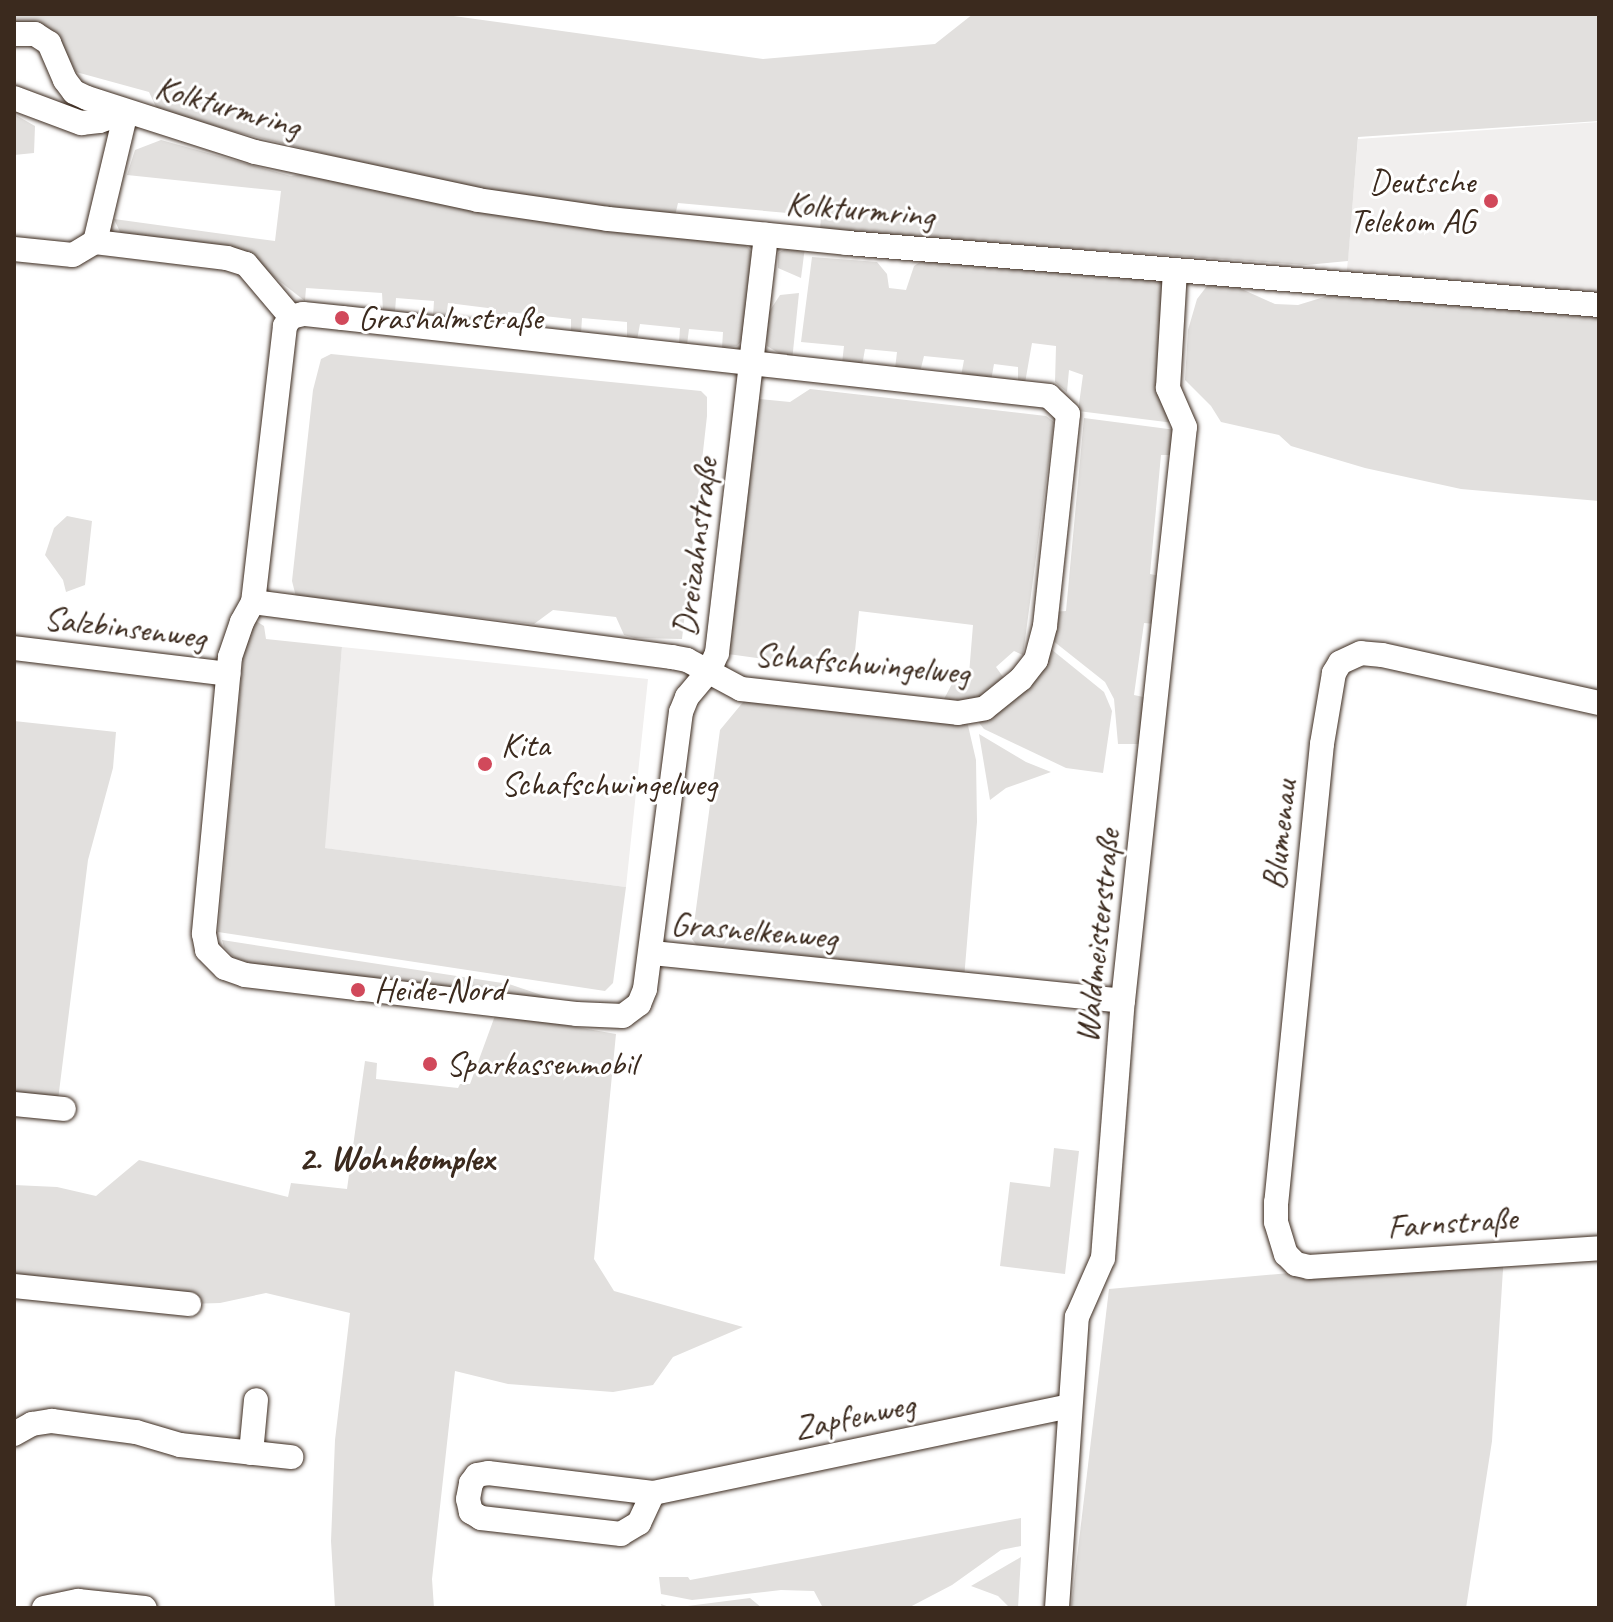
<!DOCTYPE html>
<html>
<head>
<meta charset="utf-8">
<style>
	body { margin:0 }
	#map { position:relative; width:1613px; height:1622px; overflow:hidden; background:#fff; font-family:Caveat,sans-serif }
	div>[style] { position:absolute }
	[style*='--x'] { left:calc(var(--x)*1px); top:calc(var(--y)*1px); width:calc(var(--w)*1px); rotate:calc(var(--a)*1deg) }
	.built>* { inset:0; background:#f1efee }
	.green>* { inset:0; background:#e2e0de }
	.roads { filter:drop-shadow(0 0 2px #3b2a1e) drop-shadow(0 0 2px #3b2a1e) }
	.minor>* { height:24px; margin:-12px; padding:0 12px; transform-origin:12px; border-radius:12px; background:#fff }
	.dots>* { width:22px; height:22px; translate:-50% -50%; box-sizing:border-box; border:4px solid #fff; border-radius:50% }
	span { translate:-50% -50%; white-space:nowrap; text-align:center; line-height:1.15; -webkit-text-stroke:6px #fff; paint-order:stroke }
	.street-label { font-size:34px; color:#3b2a1e }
	.poi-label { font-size:34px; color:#3b2a1e }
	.right { translate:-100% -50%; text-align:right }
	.left { translate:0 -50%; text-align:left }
	.neighbourhood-label { font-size:36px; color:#3b2a1e; font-weight:700 }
	.frame { position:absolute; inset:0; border:16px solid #3b2a1e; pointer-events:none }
</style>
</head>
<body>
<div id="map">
	<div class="built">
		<i style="clip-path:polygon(1599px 122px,1599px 303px,1346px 282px,1358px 139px)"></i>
		<i style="clip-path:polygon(342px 647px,648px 679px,626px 887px,324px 848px)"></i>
	</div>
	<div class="green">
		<i style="clip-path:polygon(14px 14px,439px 14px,763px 59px,935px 44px,973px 14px,1599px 14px,1599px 121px,1358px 137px,1348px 261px,1306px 265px,820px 231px,821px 216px,678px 203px,675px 216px,469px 189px,236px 132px,157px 109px,149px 92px,76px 72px,54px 31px,25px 24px,14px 25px)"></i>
		<i style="clip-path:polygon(14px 114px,35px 126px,34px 153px,14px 155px)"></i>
		<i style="clip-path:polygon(161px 140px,291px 176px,313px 172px,742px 241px,752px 252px,746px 336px,737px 346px,722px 348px,723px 332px,689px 329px,687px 345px,679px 343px,680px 328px,640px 324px,637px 340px,627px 339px,627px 322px,582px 318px,581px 334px,571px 333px,571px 319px,508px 312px,507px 327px,495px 326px,496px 309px,448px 303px,446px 318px,433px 316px,434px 301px,396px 298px,395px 312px,383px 311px,382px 293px,306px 288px,305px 301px,264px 269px,126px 237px,120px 232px,114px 219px,275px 241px,281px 191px,127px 175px,135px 150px)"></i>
		<i style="clip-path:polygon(789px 247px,805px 247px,801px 278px,778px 268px,778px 253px)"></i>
		<i style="clip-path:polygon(931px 255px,1150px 274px,1166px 285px,1174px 423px,1078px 411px,1083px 375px,1069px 370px,1067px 392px,1055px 382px,1056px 346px,1032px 343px,1025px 383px,1018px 383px,1018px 367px,994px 364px,991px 381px,961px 376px,964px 360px,924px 356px,920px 372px,895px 369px,897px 352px,865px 349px,862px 366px,842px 363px,844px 346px,801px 342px,812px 257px,877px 262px,887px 274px,889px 288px,906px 290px,914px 266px)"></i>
		<i style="clip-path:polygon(1226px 282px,1275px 304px,1298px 305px,1337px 293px,1599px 312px,1599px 501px,1461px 489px,1365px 468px,1291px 446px,1279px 435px,1221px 422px,1211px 406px,1185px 380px,1188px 330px,1197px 299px,1207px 286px)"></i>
		<i style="clip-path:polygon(799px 293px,792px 361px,767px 346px,767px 315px,780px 295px)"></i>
		<i style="clip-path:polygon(331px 354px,701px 391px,707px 397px,707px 416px,682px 639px,635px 638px,624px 635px,616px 617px,553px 610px,534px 624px,296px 597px,292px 581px,313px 390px,321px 359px)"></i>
		<i style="clip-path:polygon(810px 389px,1046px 416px,1054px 422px,1023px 655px,1014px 651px,996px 667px,1006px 681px,978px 703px,960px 705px,944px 699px,953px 682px,969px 674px,973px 625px,859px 611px,853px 671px,728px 654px,759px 399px,790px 402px)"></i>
		<i style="clip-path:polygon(1084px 418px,1176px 430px,1174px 455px,1161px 455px,1150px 574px,1160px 576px,1155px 624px,1144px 623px,1134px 695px,1148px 698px,1143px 744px,1118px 744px,1114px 699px,1105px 682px,1047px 636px,1052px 612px,1066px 611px)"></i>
		<i style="clip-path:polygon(67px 516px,92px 521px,85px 585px,66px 592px,63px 580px,45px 555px,54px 528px)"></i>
		<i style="clip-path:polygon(253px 619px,264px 626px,266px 639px,342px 647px,325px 848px,626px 887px,613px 983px,605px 991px,218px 932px,245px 636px)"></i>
		<i style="clip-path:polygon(1046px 645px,1104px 692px,1112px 711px,1103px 773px,1066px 768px,984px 729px,976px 719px)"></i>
		<i style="clip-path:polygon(769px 699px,967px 721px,976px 760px,977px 822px,964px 979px,698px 947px,692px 939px,720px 730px,744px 701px,767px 704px)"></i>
		<i style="clip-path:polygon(14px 721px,116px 732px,113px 768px,88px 860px,58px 1100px,14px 1095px)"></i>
		<i style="clip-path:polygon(979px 734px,1026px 762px,1051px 772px,1006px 788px,990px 800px)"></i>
		<i style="clip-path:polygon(222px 940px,509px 984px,562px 1002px,259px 966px,235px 958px,224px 947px)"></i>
		<i style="clip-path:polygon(496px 1013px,616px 1034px,594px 1259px,614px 1291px,743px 1327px,673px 1357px,653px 1385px,613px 1392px,508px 1384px,455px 1371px,432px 1579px,434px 1608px,335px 1608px,331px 1541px,335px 1440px,350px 1313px,266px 1293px,220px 1303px,189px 1304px,14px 1286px,14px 1185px,57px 1187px,96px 1196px,139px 1160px,288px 1197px,291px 1183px,347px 1189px,365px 1061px,377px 1063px,376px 1079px,458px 1088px,460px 1084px,470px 1084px)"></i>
		<i style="clip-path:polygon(1054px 1148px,1079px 1151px,1065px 1274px,1000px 1266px,1010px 1182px,1050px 1187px)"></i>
		<i style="clip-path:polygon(1504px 1254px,1492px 1441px,1466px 1608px,1071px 1608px,1109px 1289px)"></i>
		<i style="clip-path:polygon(1021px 1518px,1021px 1546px,1001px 1550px,952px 1585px,908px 1608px,823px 1608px,814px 1591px,781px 1590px,692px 1600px,661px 1594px,659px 1577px,688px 1577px,690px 1580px)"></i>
		<i style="clip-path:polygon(1021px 1557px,1018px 1608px,1010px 1608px,998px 1596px,971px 1586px)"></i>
		<i style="clip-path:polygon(750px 1598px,762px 1608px,662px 1608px,661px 1604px,672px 1608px)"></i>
	</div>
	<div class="roads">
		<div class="minor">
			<i style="--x:14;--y:34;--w:21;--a:0"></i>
			<i style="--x:35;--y:34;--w:17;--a:33"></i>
			<i style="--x:49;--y:43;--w:40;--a:66.6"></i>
			<i style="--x:65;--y:80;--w:15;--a:53"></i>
			<i style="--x:74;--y:92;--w:14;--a:25"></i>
			<i style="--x:87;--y:98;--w:176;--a:17.8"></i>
			<i style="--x:255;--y:152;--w:228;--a:12.1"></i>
			<i style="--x:478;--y:200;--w:131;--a:8.3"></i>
			<i style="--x:608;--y:219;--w:240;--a:5.7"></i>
			<i style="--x:847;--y:243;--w:755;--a:4.71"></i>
			<i style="--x:14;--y:98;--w:72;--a:20.5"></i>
			<i style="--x:81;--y:123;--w:18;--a:-6"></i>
			<i style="--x:99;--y:121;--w:28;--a:-18"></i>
			<i style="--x:95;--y:242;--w:133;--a:6.9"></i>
			<i style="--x:227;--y:258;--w:20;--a:18"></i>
			<i style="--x:246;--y:264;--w:70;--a:49.7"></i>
			<i style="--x:14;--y:249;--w:59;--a:5.8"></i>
			<i style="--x:73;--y:255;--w:26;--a:-31"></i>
			<i style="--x:95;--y:242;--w:134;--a:-76.6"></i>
			<i style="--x:291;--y:317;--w:11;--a:124"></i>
			<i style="--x:285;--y:326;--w:278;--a:96.6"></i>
			<i style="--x:253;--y:602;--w:23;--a:119"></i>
			<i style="--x:242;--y:622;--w:37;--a:109"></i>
			<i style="--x:230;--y:657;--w:278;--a:95.4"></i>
			<i style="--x:204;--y:934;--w:16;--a:79"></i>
			<i style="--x:207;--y:950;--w:25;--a:45"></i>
			<i style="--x:225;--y:968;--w:21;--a:19"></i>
			<i style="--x:245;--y:975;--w:333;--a:6.7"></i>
			<i style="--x:576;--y:1014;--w:47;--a:2.4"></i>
			<i style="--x:623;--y:1016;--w:20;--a:-37"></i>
			<i style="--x:639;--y:1004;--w:16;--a:-68"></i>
			<i style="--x:645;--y:989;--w:279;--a:-82.6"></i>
			<i style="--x:681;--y:712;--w:16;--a:-68"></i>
			<i style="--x:687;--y:697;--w:34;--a:-50"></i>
			<i style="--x:709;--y:671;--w:20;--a:-66"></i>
			<i style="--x:717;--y:653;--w:421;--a:-83.3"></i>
			<i style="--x:253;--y:602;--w:423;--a:7.5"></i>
			<i style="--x:672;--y:657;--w:15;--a:11"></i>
			<i style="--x:687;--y:660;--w:61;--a:28.2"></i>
			<i style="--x:741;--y:689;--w:218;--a:6.3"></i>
			<i style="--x:958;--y:713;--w:27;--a:-10"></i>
			<i style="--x:985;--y:708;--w:46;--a:-38.9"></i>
			<i style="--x:1021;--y:679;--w:24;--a:-52"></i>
			<i style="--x:1036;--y:660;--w:35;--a:-75"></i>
			<i style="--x:1045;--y:626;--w:213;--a:-83.8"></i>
			<i style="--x:1068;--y:414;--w:26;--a:-137"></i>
			<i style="--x:1049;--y:396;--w:711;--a:-173.7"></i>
			<i style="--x:342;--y:318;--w:39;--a:-174"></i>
			<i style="--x:303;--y:314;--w:12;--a:166"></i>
			<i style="--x:14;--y:648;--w:216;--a:6.9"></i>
			<i style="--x:1599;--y:703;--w:222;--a:-167.5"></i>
			<i style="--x:1382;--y:655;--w:21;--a:-175"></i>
			<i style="--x:1361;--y:653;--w:23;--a:155"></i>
			<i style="--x:1340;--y:663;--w:12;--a:121"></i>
			<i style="--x:1334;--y:673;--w:72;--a:99.6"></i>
			<i style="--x:1322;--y:744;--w:460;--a:95.7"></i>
			<i style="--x:1276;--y:1202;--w:20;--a:90"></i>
			<i style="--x:1276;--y:1222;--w:34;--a:73"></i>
			<i style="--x:1286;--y:1254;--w:14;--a:45"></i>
			<i style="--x:1296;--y:1264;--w:13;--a:13"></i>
			<i style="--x:1309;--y:1267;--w:291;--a:-3.7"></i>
			<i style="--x:652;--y:953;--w:473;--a:5.8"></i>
			<i style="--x:14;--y:1104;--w:50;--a:5.7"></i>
			<i style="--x:14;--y:1286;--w:176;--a:5.9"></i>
			<i style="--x:14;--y:1434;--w:21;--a:-29"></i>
			<i style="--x:32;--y:1424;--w:20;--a:-9"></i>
			<i style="--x:52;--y:1421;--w:85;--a:7.5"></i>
			<i style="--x:136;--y:1432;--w:46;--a:16.5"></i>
			<i style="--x:180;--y:1445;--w:112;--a:6.2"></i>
			<i style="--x:251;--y:1453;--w:53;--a:-84.6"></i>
			<i style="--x:653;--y:1493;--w:33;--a:115"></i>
			<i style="--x:639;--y:1523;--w:21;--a:149"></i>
			<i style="--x:621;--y:1534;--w:141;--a:-173.5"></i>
			<i style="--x:481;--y:1518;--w:12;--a:-149"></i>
			<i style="--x:471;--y:1512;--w:13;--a:-103"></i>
			<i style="--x:468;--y:1499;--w:16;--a:-79"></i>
			<i style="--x:471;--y:1483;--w:10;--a:-53"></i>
			<i style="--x:477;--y:1475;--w:11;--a:-10"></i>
			<i style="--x:488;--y:1473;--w:166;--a:6.9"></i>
			<i style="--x:653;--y:1493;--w:425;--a:-11.8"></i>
			<i style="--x:44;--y:1608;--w:35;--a:-12"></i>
			<i style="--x:78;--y:1601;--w:67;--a:6"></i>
			<i style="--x:1057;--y:1608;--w:292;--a:-86.1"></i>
			<i style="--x:1077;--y:1317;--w:64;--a:-66.2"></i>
			<i style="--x:1103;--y:1258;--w:258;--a:-85.6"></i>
			<i style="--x:1123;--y:1001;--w:577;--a:-83.84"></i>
			<i style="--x:1185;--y:427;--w:43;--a:-113.6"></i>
			<i style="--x:1168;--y:388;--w:118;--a:-86.6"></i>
		</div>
	</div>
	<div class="dots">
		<i style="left:1491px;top:201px;background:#d1495b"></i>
		<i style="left:342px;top:318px;background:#d1495b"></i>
		<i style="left:485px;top:764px;background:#d1495b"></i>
		<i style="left:358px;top:990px;background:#d1495b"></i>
		<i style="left:430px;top:1064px;background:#d1495b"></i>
	</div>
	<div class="street-label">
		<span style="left:228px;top:106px;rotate:16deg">Kolkturmring</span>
		<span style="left:860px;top:209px;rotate:5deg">Kolkturmring</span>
		<span style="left:695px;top:547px;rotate:-83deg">Dreizahnstraße</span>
		<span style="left:125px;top:627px;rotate:7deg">Salzbinsenweg</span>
		<span style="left:862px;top:663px;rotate:5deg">Schafschwingelweg</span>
		<span style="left:1279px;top:835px;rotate:-84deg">Blumenau</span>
		<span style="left:754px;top:930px;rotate:5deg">Grasnelkenweg</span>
		<span style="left:1097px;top:936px;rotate:-84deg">Waldmeisterstraße</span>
		<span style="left:1452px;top:1222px;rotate:-4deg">Farnstraße</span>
		<span style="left:854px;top:1416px;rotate:-12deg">Zapfenweg</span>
	</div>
	<div class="poi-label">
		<span class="right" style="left:1475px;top:201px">Deutsche<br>Telekom AG</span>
		<span class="left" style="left:358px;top:318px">Grashalmstraße</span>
		<span class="left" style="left:501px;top:764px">Kita<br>Schafschwingelweg</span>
		<span class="left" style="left:374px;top:990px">Heide-Nord</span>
		<span class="left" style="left:446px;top:1064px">Sparkassenmobil</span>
	</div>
	<div class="neighbourhood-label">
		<span style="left:396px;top:1159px">2. Wohnkomplex</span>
	</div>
	<div class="frame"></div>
</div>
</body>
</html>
